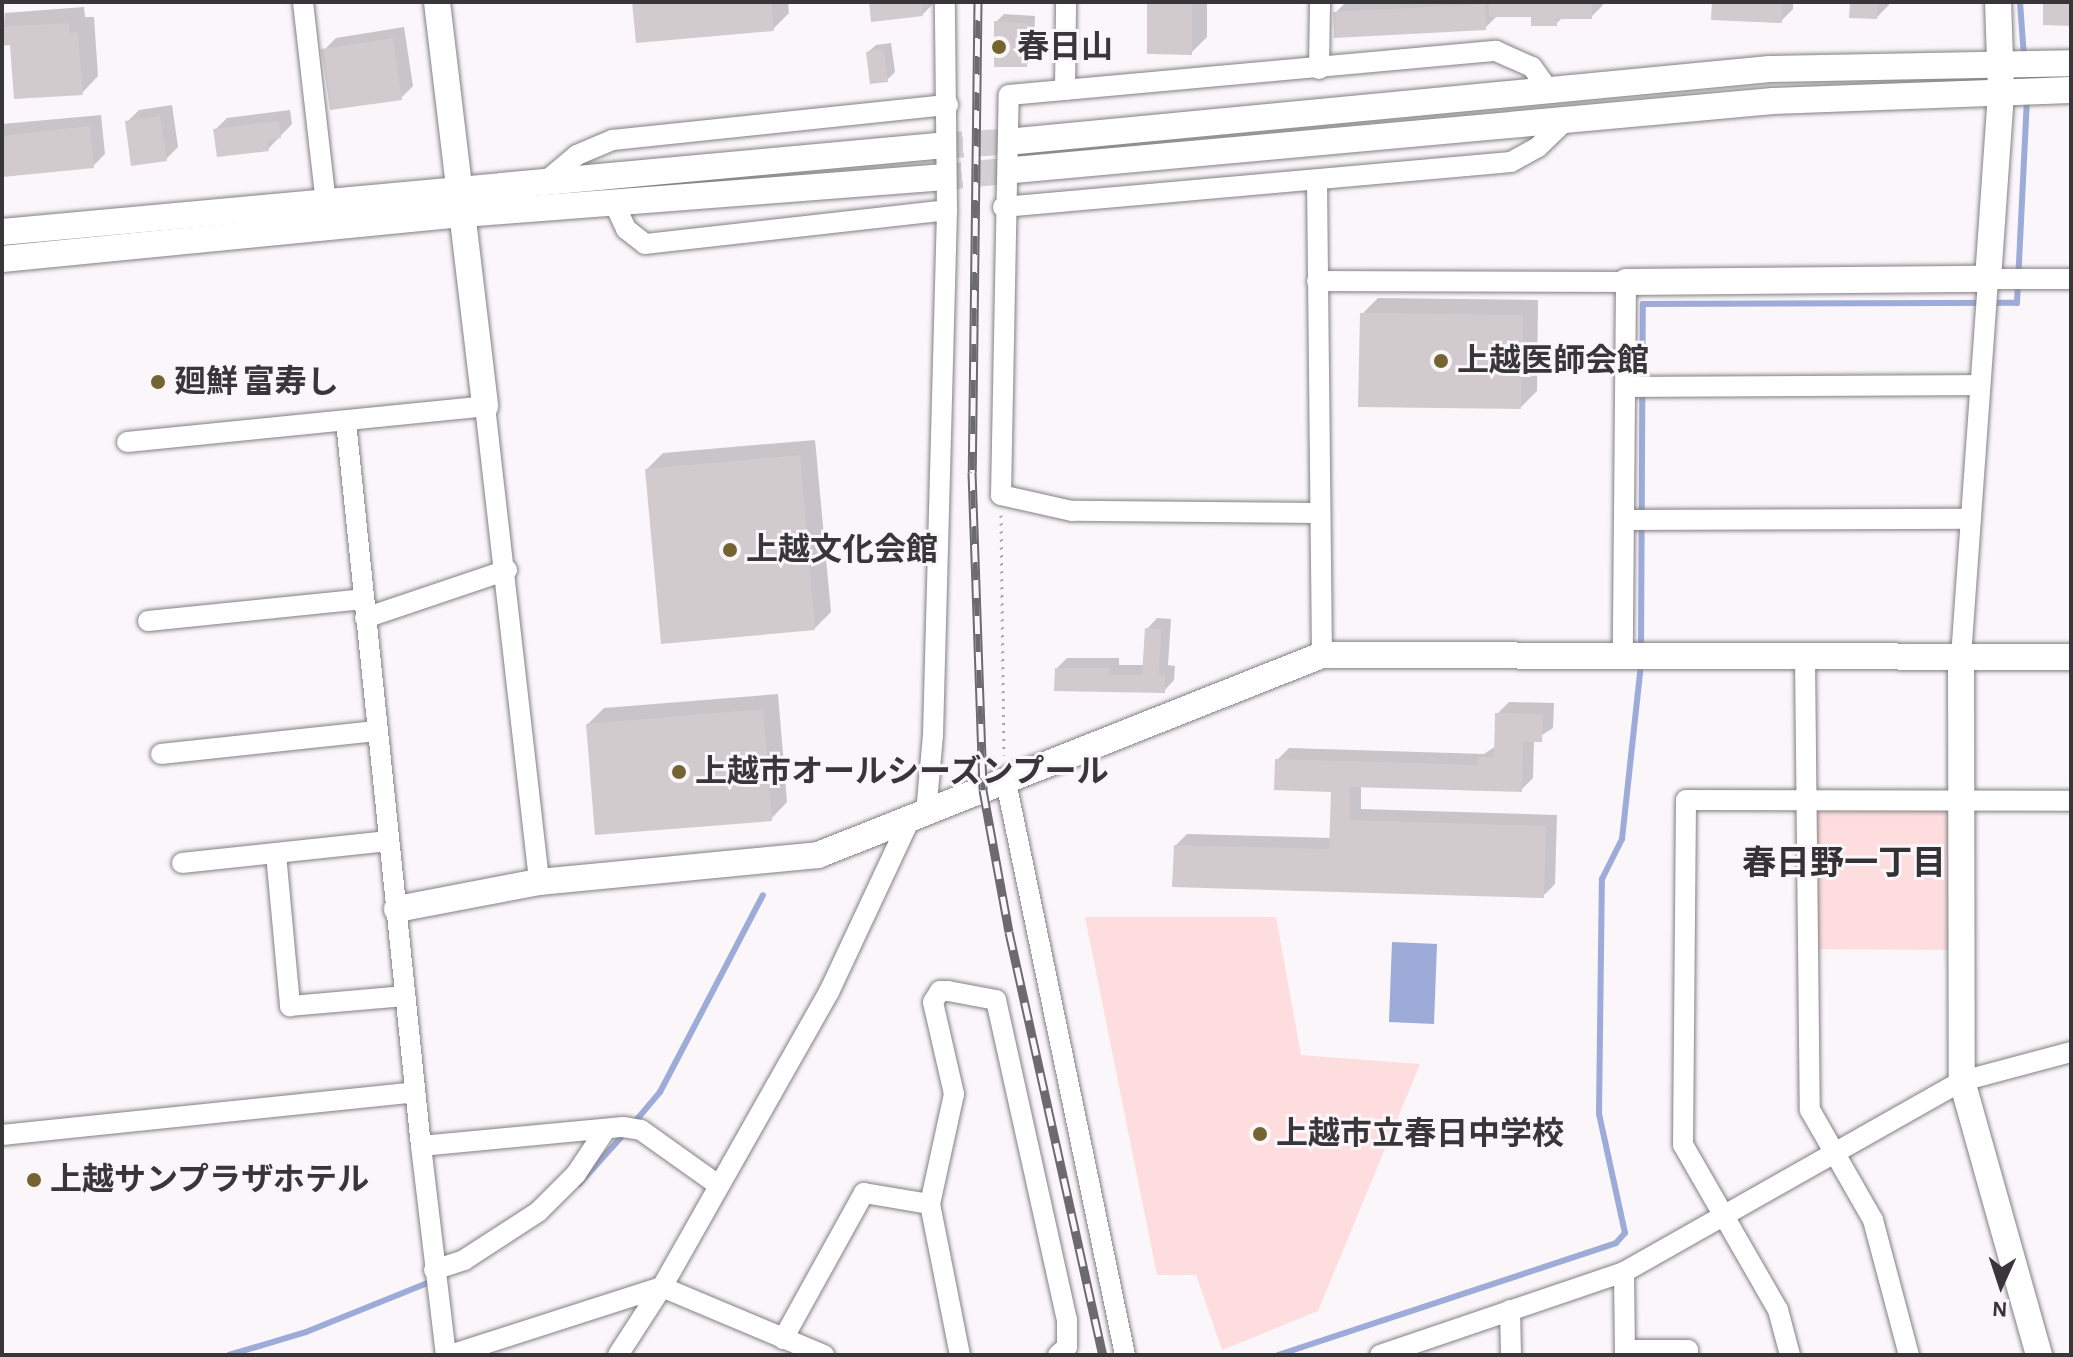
<!DOCTYPE html>
<html>
<head>
<meta charset="utf-8">
<style>
	body { margin:0 }
	#map { position:relative; width:2073px; height:1357px; overflow:hidden; background:#faf6fa; font-family:"Alegreya Sans","Noto Sans JP",sans-serif }
	div>[style] { position:absolute }
	[style*='--x'] { left:calc(var(--x)*1px); top:calc(var(--y)*1px); width:calc(var(--w)*1px); rotate:calc(var(--a)*1deg) }
	.green>* { inset:0; background:#fdddde }
	.water>* { inset:0; background:#9dabd9 }
	.shadow>* { inset:0; background:#0003 }
	.stream>* { height:6px; margin:-3px; padding:0 3px; transform-origin:3px; border-radius:3px; background:#9dabd9 }
	.building>* { inset:0; background:#d1cbce }
	.tertiary-tunnel>* { height:26px; margin-top:-13px; transform-origin:0; background:repeating-linear-gradient(90deg,#d3d0d3 0 26px,transparent 0 39px) }
	.path>* { height:3px; margin-top:-1.5px; transform-origin:0; background:repeating-linear-gradient(90deg,#a8a5a8 0 2px,transparent 0 8px) }
	.roads { filter:drop-shadow(0 0 2px #838083) drop-shadow(0 0 2px #838083) }
	.minor>* { height:20px; margin:-10px; padding:0 10px; transform-origin:10px; border-radius:10px; background:#fff }
	.tertiary>* { height:26px; margin:-13px; padding:0 13px; transform-origin:13px; border-radius:13px; background:#fff }
	.rail>* { height:9px; margin-top:-4.5px; transform-origin:0; background:repeating-linear-gradient(90deg,#faf6fa 0 18px,#6d6a6d 0 36px); box-sizing:border-box; border-block:2px solid #6d6a6d }
	.dots>* { width:22px; height:22px; translate:-50% -50%; box-sizing:border-box; border:4px solid #faf6fa; border-radius:50% }
	span { translate:-50% -50%; white-space:nowrap; text-align:center; line-height:1.15; -webkit-text-stroke:6px #faf6fa; paint-order:stroke }
	.poi-label { font-size:32px; color:#383638; font-weight:700 }
	.left { translate:0 -50%; text-align:left }
	.neighbourhood-label { font-size:34px; color:#353235; font-weight:700 }
	.frame { position:absolute; inset:0; border:4px solid #383638; pointer-events:none }
	.north { position:absolute; left:1961px; top:1245px; width:80px; height:80px; -webkit-text-stroke:6px #faf6fa; paint-order:stroke; rotate:183deg; font-size:22px; font-weight:700; line-height:32px; text-align:center; color:#383638 }
	.north::after { content:''; display:block; margin:auto; width:28px; height:36px; background:#383638; clip-path:polygon(50% 0,100% 100%,50% 72%,0 100%) }
</style>
</head>
<body>
<div id="map">
	<div class="green">
		<i style="clip-path:polygon(1954px 811px,1953px 950px,1816px 949px,1816px 812px)"></i>
		<i style="clip-path:polygon(1085px 917px,1276px 917px,1301px 1055px,1420px 1064px,1318px 1311px,1222px 1350px,1196px 1275px,1157px 1275px)"></i>
	</div>
	<div class="water">
		<i style="clip-path:polygon(1392px 942px,1437px 944px,1434px 1024px,1389px 1022px)"></i>
	</div>
	<div class="shadow">
		<i style="clip-path:polygon(634px 2px,788px 2px,789px 13px,773px 29px)"></i>
		<i style="clip-path:polygon(871px 2px,935px 2px,922px 15px)"></i>
		<i style="clip-path:polygon(1149px 2px,1207px 2px,1207px 37px,1191px 53px)"></i>
		<i style="clip-path:polygon(1346px 2px,1603px 2px,1603px 5px,1591px 17px,1563px 17px,1556px 24px,1533px 15px,1498px 15px,1485px 28px,1335px 13px)"></i>
		<i style="clip-path:polygon(1714px 2px,1793px 2px,1793px 9px,1781px 21px)"></i>
		<i style="clip-path:polygon(1852px 2px,1889px 2px,1889px 5px,1877px 17px)"></i>
		<i style="clip-path:polygon(84px 7px,85px 17px,94px 17px,98px 76px,82px 93px,12px 43px,2px 44px,5px 13px)"></i>
		<i style="clip-path:polygon(1004px 14px,1035px 16px,1033px 58px,1026px 65px,996px 22px)"></i>
		<i style="clip-path:polygon(404px 27px,413px 86px,401px 98px,324px 50px,336px 38px)"></i>
		<i style="clip-path:polygon(891px 43px,895px 72px,887px 80px,868px 52px,876px 45px)"></i>
		<i style="clip-path:polygon(172px 105px,178px 147px,166px 159px,127px 122px,139px 110px)"></i>
		<i style="clip-path:polygon(290px 110px,292px 124px,268px 149px,215px 130px,227px 118px)"></i>
		<i style="clip-path:polygon(101px 115px,105px 154px,93px 166px,2px 174px,2px 124px)"></i>
		<i style="clip-path:polygon(1378px 298px,1538px 300px,1537px 391px,1521px 407px,1362px 314px)"></i>
		<i style="clip-path:polygon(815px 440px,831px 612px,814px 629px,647px 469px,663px 453px)"></i>
		<i style="clip-path:polygon(1157px 618px,1171px 619px,1168px 665px,1175px 666px,1174px 680px,1164px 691px,1057px 668px,1067px 658px,1119px 658px,1119px 665px,1144px 665px,1147px 629px)"></i>
		<i style="clip-path:polygon(778px 694px,787px 802px,771px 819px,588px 724px,604px 708px)"></i>
		<i style="clip-path:polygon(1509px 702px,1554px 703px,1553px 728px,1534px 740px,1533px 778px,1521px 790px,1361px 785px,1361px 809px,1557px 815px,1555px 884px,1543px 896px,1175px 846px,1187px 834px,1332px 838px,1333px 790px,1277px 760px,1289px 748px,1484px 754px,1496px 746px,1497px 714px)"></i>
	</div>
	<div class="stream">
		<i style="--x:2020;--y:2;--w:56;--a:85.9"></i>
		<i style="--x:1641;--y:648;--w:344;--a:-89.7"></i>
		<i style="--x:1643;--y:304;--w:374;--a:-0.2"></i>
		<i style="--x:2017;--y:303;--w:206;--a:-87.2"></i>
		<i style="--x:633;--y:1124;--w:42;--a:-49.8"></i>
		<i style="--x:660;--y:1092;--w:222;--a:-62.4"></i>
		<i style="--x:579;--y:1184;--w:69;--a:-48"></i>
		<i style="--x:229;--y:1355;--w:80;--a:-16.6"></i>
		<i style="--x:306;--y:1332;--w:139;--a:-22"></i>
		<i style="--x:1278;--y:1355;--w:356;--a:-18.3"></i>
		<i style="--x:1616;--y:1243;--w:13;--a:-48"></i>
		<i style="--x:1625;--y:1233;--w:122;--a:-102.3"></i>
		<i style="--x:1599;--y:1114;--w:235;--a:-89.3"></i>
		<i style="--x:1602;--y:879;--w:45;--a:-63.4"></i>
		<i style="--x:1622;--y:839;--w:177;--a:-83.8"></i>
	</div>
	<div class="building">
		<i style="clip-path:polygon(632px 2px,771px 2px,774px 31px,636px 43px)"></i>
		<i style="clip-path:polygon(869px 2px,921px 2px,923px 16px,871px 22px)"></i>
		<i style="clip-path:polygon(1147px 2px,1192px 2px,1192px 55px,1147px 54px)"></i>
		<i style="clip-path:polygon(1489px 2px,1592px 2px,1592px 19px,1557px 19px,1557px 26px,1531px 26px,1531px 17px,1489px 17px)"></i>
		<i style="clip-path:polygon(1712px 2px,1782px 2px,1782px 23px,1711px 20px)"></i>
		<i style="clip-path:polygon(1850px 2px,1878px 2px,1877px 19px,1849px 18px)"></i>
		<i style="clip-path:polygon(2043px 2px,2071px 2px,2071px 26px,2043px 25px)"></i>
		<i style="clip-path:polygon(1485px 4px,1486px 30px,1334px 38px,1333px 12px)"></i>
		<i style="clip-path:polygon(994px 21px,1028px 23px,1027px 67px,994px 67px)"></i>
		<i style="clip-path:polygon(69px 23px,69px 33px,78px 32px,83px 95px,14px 99px,10px 45px,2px 46px,2px 27px)"></i>
		<i style="clip-path:polygon(393px 38px,402px 100px,330px 110px,321px 49px)"></i>
		<i style="clip-path:polygon(884px 49px,888px 82px,870px 84px,866px 52px)"></i>
		<i style="clip-path:polygon(160px 116px,167px 161px,131px 166px,125px 121px)"></i>
		<i style="clip-path:polygon(279px 121px,281px 138px,267px 140px,269px 151px,217px 157px,213px 129px)"></i>
		<i style="clip-path:polygon(90px 126px,94px 168px,2px 177px,2px 136px)"></i>
		<i style="clip-path:polygon(1360px 313px,1523px 315px,1521px 409px,1358px 407px)"></i>
		<i style="clip-path:polygon(800px 455px,815px 630px,661px 644px,645px 469px)"></i>
		<i style="clip-path:polygon(1145px 628px,1161px 629px,1159px 675px,1165px 675px,1165px 693px,1054px 691px,1055px 668px,1110px 668px,1109px 675px,1142px 675px)"></i>
		<i style="clip-path:polygon(763px 709px,772px 821px,595px 835px,586px 724px)"></i>
		<i style="clip-path:polygon(1495px 713px,1543px 714px,1542px 742px,1523px 742px,1522px 792px,1350px 787px,1350px 820px,1546px 826px,1544px 898px,1172px 887px,1174px 845px,1329px 849px,1331px 792px,1274px 790px,1275px 759px,1478px 765px,1478px 757px,1494px 757px)"></i>
	</div>
	<div class="tertiary-tunnel">
		<i style="--x:937;--y:146;--w:80;--a:-3.6"></i>
		<i style="--x:936;--y:178;--w:78;--a:-5.9"></i>
	</div>
	<div class="path">
		<i style="--x:1001;--y:515;--w:240;--a:89.3"></i>
	</div>
	<div class="roads">
		<div class="minor">
			<i style="--x:303;--y:2;--w:203;--a:83.5"></i>
			<i style="--x:1319;--y:69;--w:67;--a:-89.1"></i>
			<i style="--x:1065;--y:90;--w:88;--a:-89.3"></i>
			<i style="--x:1317;--y:180;--w:475;--a:89.4"></i>
			<i style="--x:545;--y:182;--w:42;--a:-40.2"></i>
			<i style="--x:577;--y:155;--w:39;--a:-23"></i>
			<i style="--x:613;--y:140;--w:337;--a:-6"></i>
			<i style="--x:614;--y:203;--w:29;--a:65"></i>
			<i style="--x:626;--y:229;--w:24;--a:38"></i>
			<i style="--x:645;--y:244;--w:304;--a:-6.4"></i>
			<i style="--x:1003;--y:207;--w:510;--a:-5.06"></i>
			<i style="--x:1511;--y:162;--w:31;--a:-29"></i>
			<i style="--x:1538;--y:147;--w:40;--a:-44"></i>
			<i style="--x:1317;--y:281;--w:309;--a:0.2"></i>
			<i style="--x:1626;--y:282;--w:372;--a:90.5"></i>
			<i style="--x:1629;--y:387;--w:351;--a:-0.3"></i>
			<i style="--x:346;--y:422;--w:728;--a:84.09"></i>
			<i style="--x:421;--y:1146;--w:203;--a:-5.4"></i>
			<i style="--x:623;--y:1127;--w:18;--a:9"></i>
			<i style="--x:641;--y:1130;--w:95;--a:35.5"></i>
			<i style="--x:127;--y:442;--w:360;--a:-5.7"></i>
			<i style="--x:485;--y:406;--w:479;--a:83.5"></i>
			<i style="--x:1318;--y:513;--w:246;--a:-179.5"></i>
			<i style="--x:1072;--y:511;--w:73;--a:-167.3"></i>
			<i style="--x:1001;--y:495;--w:400;--a:-88.9"></i>
			<i style="--x:1009;--y:95;--w:489;--a:-5.2"></i>
			<i style="--x:1496;--y:51;--w:39;--a:24"></i>
			<i style="--x:1532;--y:67;--w:26;--a:54"></i>
			<i style="--x:1627;--y:520;--w:344;--a:-0.2"></i>
			<i style="--x:365;--y:618;--w:150;--a:-18.7"></i>
			<i style="--x:148;--y:621;--w:216;--a:-5.8"></i>
			<i style="--x:1805;--y:657;--w:453;--a:89.4"></i>
			<i style="--x:1810;--y:1110;--w:127;--a:60.2"></i>
			<i style="--x:1873;--y:1220;--w:140;--a:75.1"></i>
			<i style="--x:1961;--y:657;--w:379;--a:-85.9"></i>
			<i style="--x:1988;--y:279;--w:83;--a:0"></i>
			<i style="--x:161;--y:754;--w:218;--a:-6.1"></i>
			<i style="--x:1006;--y:782;--w:585;--a:78.27"></i>
			<i style="--x:926;--y:813;--w:78;--a:-84.9"></i>
			<i style="--x:933;--y:735;--w:525;--a:-88.47"></i>
			<i style="--x:947;--y:210;--w:208;--a:-90.6"></i>
			<i style="--x:276;--y:854;--w:153;--a:84.7"></i>
			<i style="--x:290;--y:1006;--w:114;--a:-5"></i>
			<i style="--x:182;--y:863;--w:207;--a:-6.1"></i>
			<i style="--x:2;--y:1135;--w:415;--a:-5.9"></i>
			<i style="--x:421;--y:1146;--w:210;--a:83.2"></i>
			<i style="--x:930;--y:1204;--w:154;--a:78.8"></i>
			<i style="--x:434;--y:1270;--w:32;--a:-18"></i>
			<i style="--x:464;--y:1260;--w:88;--a:-33"></i>
			<i style="--x:538;--y:1212;--w:54;--a:-45"></i>
			<i style="--x:576;--y:1174;--w:54;--a:-56.3"></i>
			<i style="--x:1624;--y:1272;--w:83;--a:89.3"></i>
			<i style="--x:1510;--y:1310;--w:45;--a:88.7"></i>
			<i style="--x:783;--y:1339;--w:167;--a:-61"></i>
			<i style="--x:864;--y:1193;--w:67;--a:9.5"></i>
			<i style="--x:930;--y:1204;--w:113;--a:-77.7"></i>
			<i style="--x:954;--y:1094;--w:94;--a:-102.9"></i>
			<i style="--x:933;--y:1002;--w:13;--a:-58"></i>
			<i style="--x:940;--y:991;--w:8;--a:0"></i>
			<i style="--x:948;--y:991;--w:49;--a:10.6"></i>
			<i style="--x:996;--y:1000;--w:327;--a:77.5"></i>
			<i style="--x:1067;--y:1319;--w:28;--a:90"></i>
			<i style="--x:1067;--y:1347;--w:12;--a:138"></i>
			<i style="--x:1625;--y:1350;--w:63;--a:0"></i>
			<i style="--x:1688;--y:1350;--w:5;--a:90"></i>
			<i style="--x:450;--y:1355;--w:223;--a:-17.8"></i>
			<i style="--x:662;--y:1287;--w:176;--a:22.8"></i>
			<i style="--x:618;--y:1355;--w:81;--a:-57.1"></i>
			<i style="--x:662;--y:1287;--w:339;--a:-60.5"></i>
			<i style="--x:829;--y:992;--w:187;--a:-64.9"></i>
			<i style="--x:1380;--y:1355;--w:258;--a:-18.8"></i>
			<i style="--x:1624;--y:1272;--w:388;--a:-29.5"></i>
			<i style="--x:1962;--y:1081;--w:113;--a:-14.9"></i>
			<i style="--x:1790;--y:1355;--w:47;--a:-104.9"></i>
			<i style="--x:1778;--y:1310;--w:190;--a:-119.9"></i>
			<i style="--x:1683;--y:1145;--w:345;--a:-89.5"></i>
			<i style="--x:1686;--y:800;--w:385;--a:0.1"></i>
		</div>
		<div class="tertiary">
			<i style="--x:437;--y:2;--w:407;--a:83.2"></i>
			<i style="--x:1017;--y:141;--w:756;--a:-5.46"></i>
			<i style="--x:1770;--y:69;--w:301;--a:-1.1"></i>
			<i style="--x:1014;--y:170;--w:762;--a:-5.19"></i>
			<i style="--x:1773;--y:101;--w:298;--a:-2.1"></i>
			<i style="--x:2;--y:232;--w:939;--a:-5.26"></i>
			<i style="--x:2;--y:259;--w:464;--a:-5.6"></i>
			<i style="--x:464;--y:214;--w:473;--a:-4.4"></i>
			<i style="--x:1626;--y:282;--w:362;--a:-0.5"></i>
			<i style="--x:1988;--y:279;--w:188;--a:-86"></i>
			<i style="--x:2001;--y:91;--w:89;--a:-91.9"></i>
			<i style="--x:1961;--y:657;--w:424;--a:89.9"></i>
			<i style="--x:1962;--y:1081;--w:285;--a:74.3"></i>
			<i style="--x:397;--y:909;--w:145;--a:-10.8"></i>
			<i style="--x:539;--y:882;--w:280;--a:-5.5"></i>
			<i style="--x:818;--y:855;--w:542;--a:-21.64"></i>
			<i style="--x:1322;--y:655;--w:749;--a:0.15"></i>
		</div>
	</div>
	<div class="rail">
		<i style="--x:978;--y:2;--w:470;--a:90.7"></i>
		<i style="--x:972;--y:472;--w:318;--a:88"></i>
		<i style="--x:983;--y:790;--w:144;--a:79.6"></i>
		<i style="--x:1009;--y:932;--w:433;--a:77.5"></i>
	</div>
	<div class="dots">
		<i style="left:999px;top:47px;background:#736431"></i>
		<i style="left:1441px;top:361px;background:#736431"></i>
		<i style="left:158px;top:382px;background:#736431"></i>
		<i style="left:730px;top:550px;background:#736431"></i>
		<i style="left:679px;top:772px;background:#736431"></i>
		<i style="left:1260px;top:1134px;background:#736431"></i>
		<i style="left:34px;top:1180px;background:#736431"></i>
	</div>
	<div class="poi-label">
		<span class="left" style="left:1017px;top:47px">春日山</span>
		<span class="left" style="left:1457px;top:361px">上越医師会館</span>
		<span class="left" style="left:174px;top:382px">廻鮮 富寿し</span>
		<span class="left" style="left:746px;top:550px">上越文化会館</span>
		<span class="left" style="left:695px;top:772px">上越市オールシーズンプール</span>
		<span class="left" style="left:1276px;top:1134px">上越市立春日中学校</span>
		<span class="left" style="left:50px;top:1180px">上越サンプラザホテル</span>
	</div>
	<div class="neighbourhood-label">
		<span style="left:1844px;top:865px">春日野一丁目</span>
	</div>
	<div class="frame"></div>
	<div class="north">N</div>
</div>
</body>
</html>
